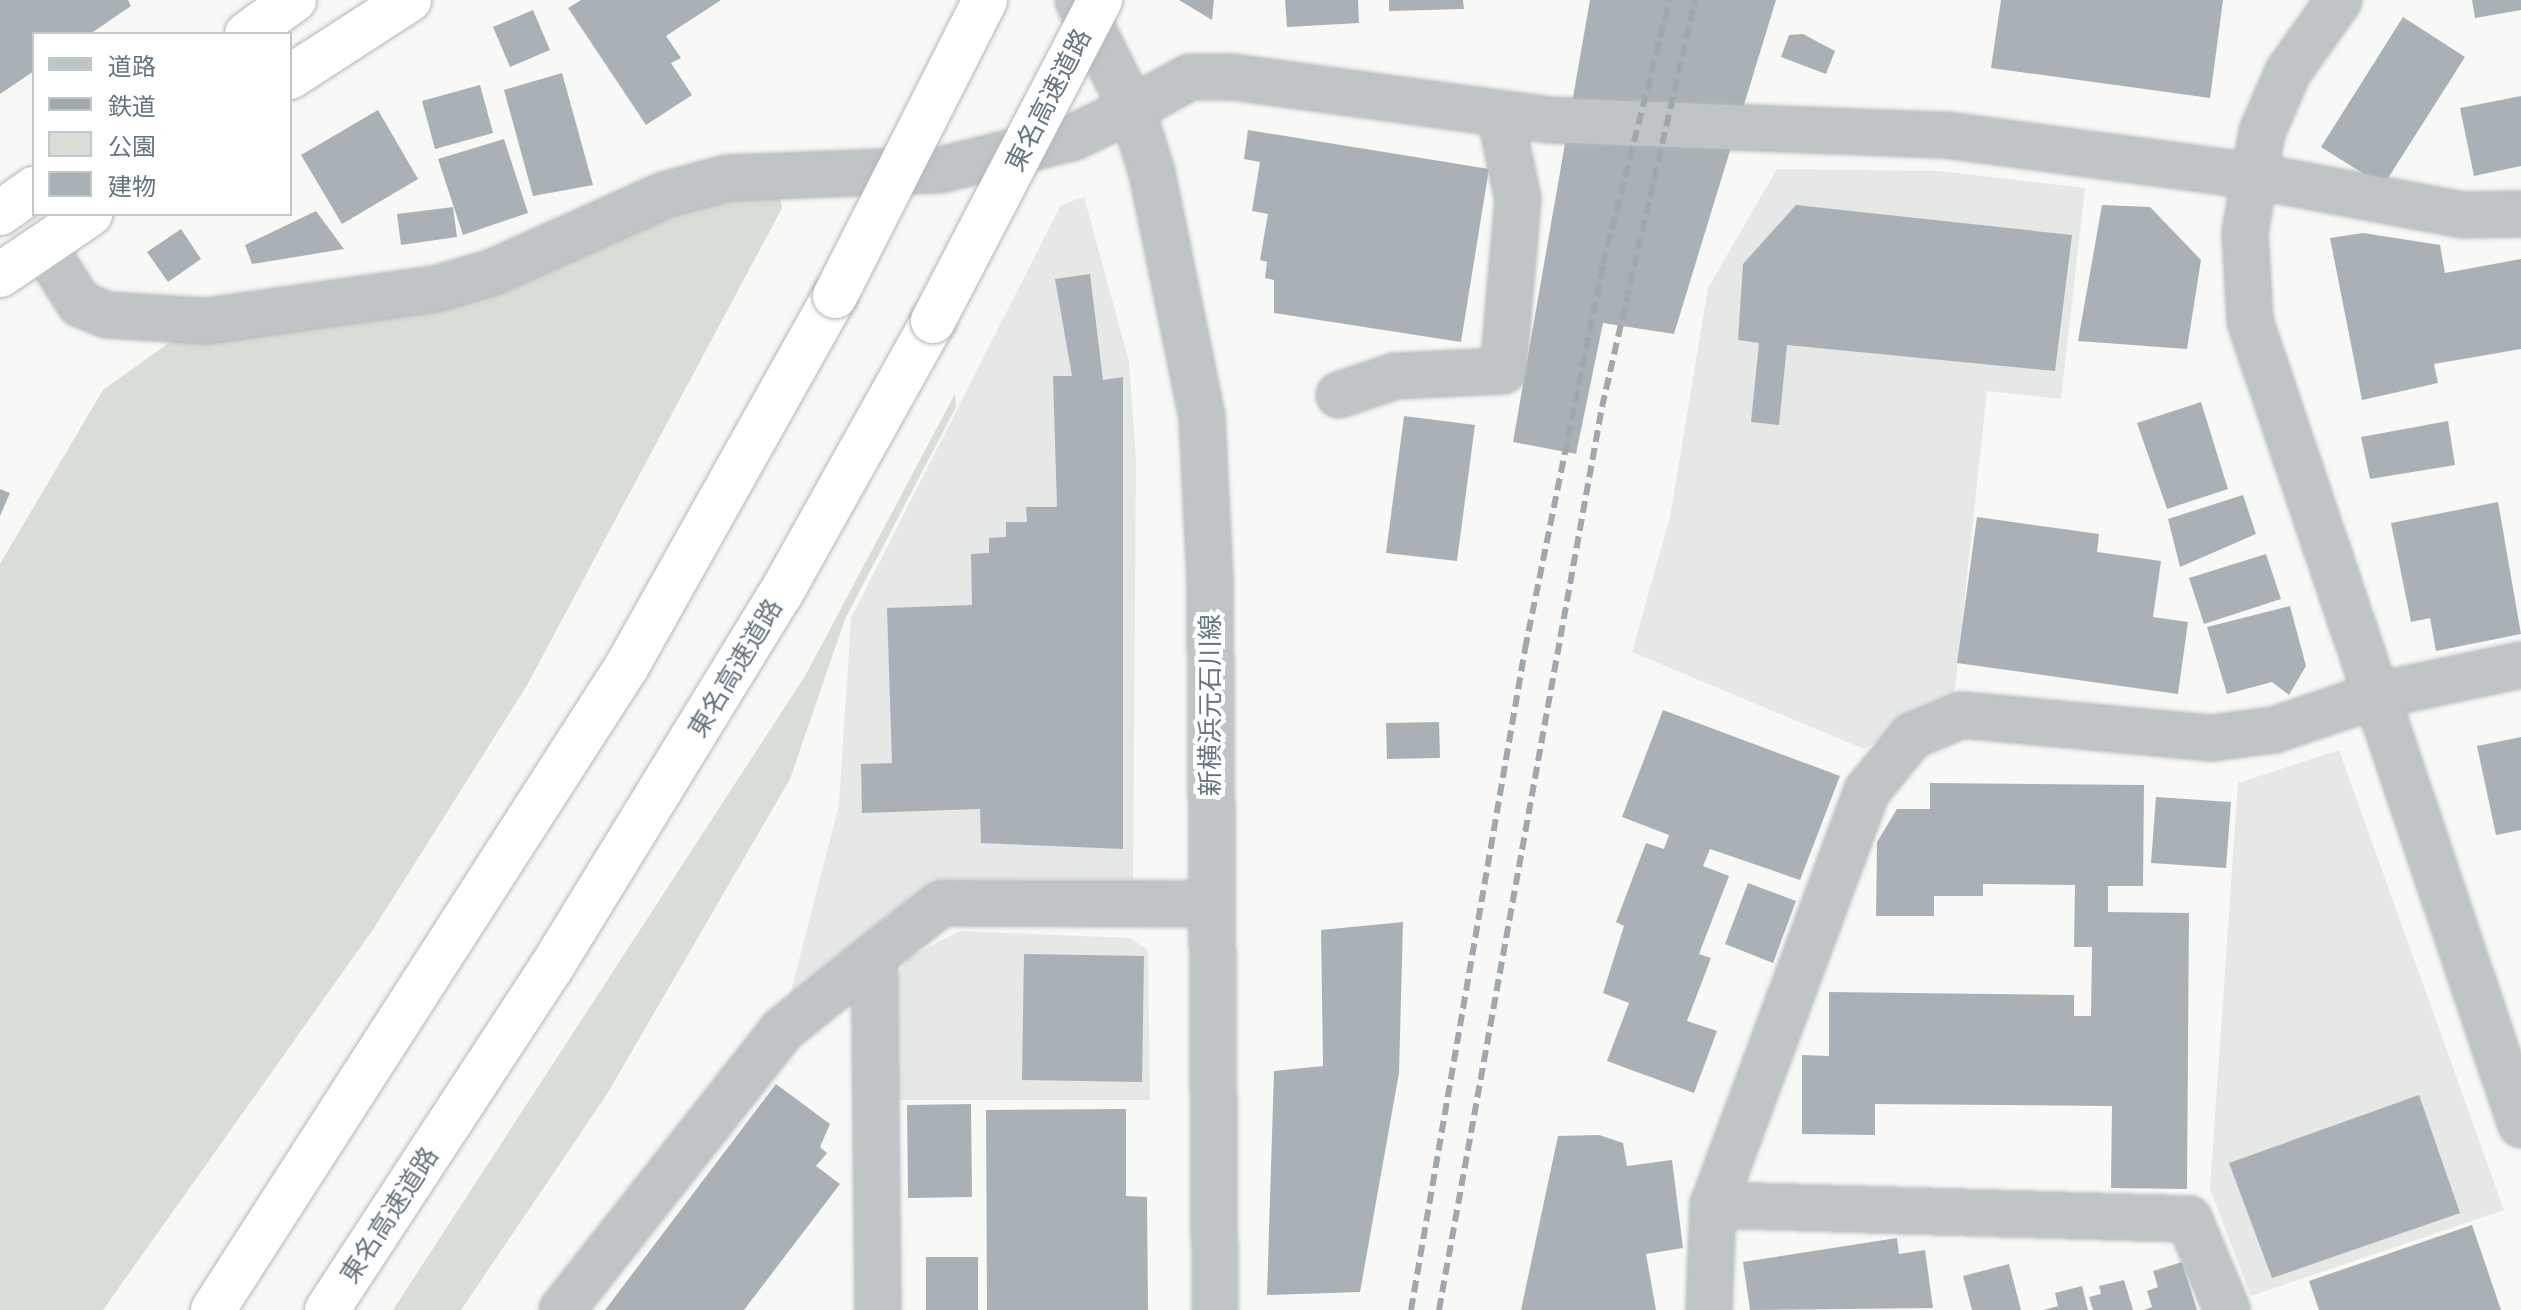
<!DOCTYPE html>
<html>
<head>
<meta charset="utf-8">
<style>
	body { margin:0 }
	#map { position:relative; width:2521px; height:1310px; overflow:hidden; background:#f8f8f6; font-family:"IBM Plex Sans","Noto Sans JP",sans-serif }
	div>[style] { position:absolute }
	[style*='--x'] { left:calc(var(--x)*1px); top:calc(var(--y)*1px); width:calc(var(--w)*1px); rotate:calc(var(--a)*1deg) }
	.built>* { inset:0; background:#e6e7e7 }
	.green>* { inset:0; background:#d8ddd5 }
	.building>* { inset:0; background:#a9b1b6 }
	.roads { filter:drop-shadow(0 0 2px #b3b7ba) drop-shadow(0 0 2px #b3b7ba) }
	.minor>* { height:44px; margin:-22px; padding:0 22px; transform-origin:22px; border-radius:22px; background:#bfc4c7 }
	.tertiary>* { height:44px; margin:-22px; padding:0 22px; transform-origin:22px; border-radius:22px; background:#bfc4c7 }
	.trunk>* { height:44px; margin:-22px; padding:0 22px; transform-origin:22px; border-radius:22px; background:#fff }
	.motorway>* { height:44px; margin:-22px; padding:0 22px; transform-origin:22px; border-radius:22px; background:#fff }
	.rail>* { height:6px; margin-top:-3px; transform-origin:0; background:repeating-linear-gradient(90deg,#a1a8ad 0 12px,transparent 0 18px) }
	.bridges { filter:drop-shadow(0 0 2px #b3b7ba) drop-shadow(0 0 2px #b3b7ba) }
	.motorway-bridge>* { height:44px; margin:-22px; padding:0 22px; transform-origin:22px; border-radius:22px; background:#fff }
	span { translate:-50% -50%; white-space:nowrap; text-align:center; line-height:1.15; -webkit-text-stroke:8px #fff; paint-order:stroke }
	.street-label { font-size:26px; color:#65757f }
	.legend { position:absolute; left:32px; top:32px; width:260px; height:184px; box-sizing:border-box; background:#fff; border:2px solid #c1c8cc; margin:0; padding:10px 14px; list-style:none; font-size:24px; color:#65757f }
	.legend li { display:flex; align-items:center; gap:16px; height:40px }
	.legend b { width:40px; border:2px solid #c1c8cc }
</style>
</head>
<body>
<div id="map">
	<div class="built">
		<i style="clip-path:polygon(1777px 169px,1939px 171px,2085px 188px,2061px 399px,1987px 391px,1954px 697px,1864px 749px,1632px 652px,1670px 517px,1708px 288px)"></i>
		<i style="clip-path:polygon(1084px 197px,1129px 362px,1136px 460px,1133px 879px,932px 879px,790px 995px,839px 805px,851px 618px,1061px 205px)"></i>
		<i style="clip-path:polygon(2339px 750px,2504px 1210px,2251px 1296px,2210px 1189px,2238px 783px)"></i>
		<i style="clip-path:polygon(959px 931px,1130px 938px,1148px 950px,1150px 1100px,890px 1100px,885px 992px,909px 958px)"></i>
	</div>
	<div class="green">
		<i style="clip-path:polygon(779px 191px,782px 208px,526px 687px,374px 928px,103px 1310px,0 1310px,0 564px,103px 390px,180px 335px,659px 210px)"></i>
		<i style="clip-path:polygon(955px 394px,956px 407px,845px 619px,790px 779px,607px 1094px,461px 1310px,393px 1310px,805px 676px)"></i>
	</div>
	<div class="building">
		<i style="clip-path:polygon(0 0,128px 0,131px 6px,90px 34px,34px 34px,34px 71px,0 94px)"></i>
		<i style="clip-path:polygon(581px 0,721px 0,666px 36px,681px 58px,671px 63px,692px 95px,646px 125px,568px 8px)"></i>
		<i style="clip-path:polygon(1179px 0,1214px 0,1212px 20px)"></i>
		<i style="clip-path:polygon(1285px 0,1358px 0,1359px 23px,1287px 27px)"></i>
		<i style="clip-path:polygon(1389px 0,1463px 0,1464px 9px,1389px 11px)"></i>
		<i style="clip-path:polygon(1590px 0,1776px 0,1674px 334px,1603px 323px,1576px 454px,1513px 442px)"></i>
		<i style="clip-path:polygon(2001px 0,2223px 0,2210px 98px,1991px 68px)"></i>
		<i style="clip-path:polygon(2472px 0,2521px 0,2521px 10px,2475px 18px)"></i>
		<i style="clip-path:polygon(533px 10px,550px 50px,510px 67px,493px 27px)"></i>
		<i style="clip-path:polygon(2403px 17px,2465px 57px,2383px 186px,2321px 147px)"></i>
		<i style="clip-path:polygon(1803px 34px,1835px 51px,1826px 74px,1781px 57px,1789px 35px)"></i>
		<i style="clip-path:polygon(562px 73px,593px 185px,533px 196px,504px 90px)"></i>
		<i style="clip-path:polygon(480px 85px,493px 133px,435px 149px,422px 101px)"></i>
		<i style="clip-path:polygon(2521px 96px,2521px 166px,2474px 176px,2460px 108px)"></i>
		<i style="clip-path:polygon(378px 110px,418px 179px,342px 224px,301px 155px)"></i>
		<i style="clip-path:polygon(1248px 130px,1489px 169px,1461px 342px,1274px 313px,1274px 280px,1265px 278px,1267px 262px,1260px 260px,1268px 214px,1252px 211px,1260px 162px,1244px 159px)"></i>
		<i style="clip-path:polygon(504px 139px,528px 213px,463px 235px,438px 159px)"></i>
		<i style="clip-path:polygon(1796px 205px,2072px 235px,2055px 371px,1787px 345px,1779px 425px,1751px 422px,1759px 343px,1738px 340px,1743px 264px)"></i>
		<i style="clip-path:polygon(2102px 205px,2150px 207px,2201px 260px,2187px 349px,2078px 341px)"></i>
		<i style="clip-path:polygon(453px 207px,457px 237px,401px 245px,397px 214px)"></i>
		<i style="clip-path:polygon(316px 211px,344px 249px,252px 264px,245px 245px)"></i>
		<i style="clip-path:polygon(181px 229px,201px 259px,168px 282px,147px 252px)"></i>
		<i style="clip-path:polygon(2363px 233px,2440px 245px,2445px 273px,2521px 259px,2521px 349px,2434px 364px,2438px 383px,2362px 400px,2330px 238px)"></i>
		<i style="clip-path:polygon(1090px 274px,1103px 380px,1123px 377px,1123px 849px,981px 843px,980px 809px,862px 813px,861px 764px,892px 763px,887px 608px,972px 605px,971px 554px,989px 553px,989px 538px,1006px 537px,1006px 522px,1027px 522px,1026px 507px,1057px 507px,1053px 376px,1072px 376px,1055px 279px)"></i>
		<i style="clip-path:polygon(2201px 402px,2228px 489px,2167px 509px,2137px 423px)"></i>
		<i style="clip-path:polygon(1404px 416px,1475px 425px,1457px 561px,1386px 553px)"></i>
		<i style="clip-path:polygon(2448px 421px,2455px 465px,2370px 479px,2361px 437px)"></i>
		<i style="clip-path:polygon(0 489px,10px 493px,0 516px)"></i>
		<i style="clip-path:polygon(2243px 495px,2256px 534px,2180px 567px,2168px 519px)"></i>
		<i style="clip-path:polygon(2498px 502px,2521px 634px,2436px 651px,2430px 618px,2411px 622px,2391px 523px)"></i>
		<i style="clip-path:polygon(1977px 517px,2099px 534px,2097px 552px,2161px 561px,2153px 617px,2188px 622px,2178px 694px,1957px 663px)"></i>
		<i style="clip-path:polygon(2266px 554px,2281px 599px,2204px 624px,2189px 578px)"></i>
		<i style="clip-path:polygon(2290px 606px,2306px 666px,2289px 695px,2272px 682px,2227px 694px,2207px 627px)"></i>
		<i style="clip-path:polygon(1663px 710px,1840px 776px,1800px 880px,1710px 849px,1703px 866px,1729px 876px,1699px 954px,1711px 958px,1687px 1021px,1717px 1031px,1694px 1093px,1607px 1061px,1629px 1003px,1603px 993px,1624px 926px,1616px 922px,1646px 843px,1664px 849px,1669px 835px,1622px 817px)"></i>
		<i style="clip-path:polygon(1439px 722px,1440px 758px,1387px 759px,1386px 723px)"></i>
		<i style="clip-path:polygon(2521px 737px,2521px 830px,2496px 835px,2477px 746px)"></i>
		<i style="clip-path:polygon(1930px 783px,2144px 785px,2143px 886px,2108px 886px,2108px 912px,2189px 913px,2187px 1189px,2111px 1188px,2112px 1106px,1875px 1104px,1875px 1135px,1802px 1134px,1802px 1055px,1829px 1056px,1829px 992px,2074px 995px,2074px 1016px,2091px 1016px,2092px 947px,2074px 947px,2075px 885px,1983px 884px,1983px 896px,1934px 896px,1934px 916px,1876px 916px,1877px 842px,1897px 809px,1930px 809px)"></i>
		<i style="clip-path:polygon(2156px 797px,2231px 802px,2226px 868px,2151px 863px)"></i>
		<i style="clip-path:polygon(1748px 883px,1796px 901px,1773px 963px,1725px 944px)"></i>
		<i style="clip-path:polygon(1403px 922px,1399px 1073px,1360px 1292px,1267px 1295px,1274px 1071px,1323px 1066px,1321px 930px)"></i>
		<i style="clip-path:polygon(1024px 954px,1144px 956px,1142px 1082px,1022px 1080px)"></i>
		<i style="clip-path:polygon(776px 1084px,830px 1124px,820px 1147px,827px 1153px,816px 1166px,840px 1184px,744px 1310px,605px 1310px)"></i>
		<i style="clip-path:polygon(2419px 1095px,2460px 1213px,2272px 1278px,2229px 1163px)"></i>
		<i style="clip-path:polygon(971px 1104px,972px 1197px,908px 1198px,907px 1105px)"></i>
		<i style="clip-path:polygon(1126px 1109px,1126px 1196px,1147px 1197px,1148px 1310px,987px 1310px,986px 1110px)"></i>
		<i style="clip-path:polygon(1599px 1135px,1623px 1143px,1627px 1166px,1672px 1160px,1683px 1248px,1646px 1254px,1656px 1310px,1521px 1310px,1558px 1136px)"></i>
		<i style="clip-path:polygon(2472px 1225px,2501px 1310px,2319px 1310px,2309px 1281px)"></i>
		<i style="clip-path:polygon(1897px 1238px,1899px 1254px,1925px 1250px,1933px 1308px,1750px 1310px,1743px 1262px)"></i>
		<i style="clip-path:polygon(926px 1257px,978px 1257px,978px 1310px,926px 1310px)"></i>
		<i style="clip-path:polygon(2182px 1262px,2197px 1310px,2144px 1310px,2152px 1307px,2147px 1291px,2158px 1287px,2153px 1271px)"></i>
		<i style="clip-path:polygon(2009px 1264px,2021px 1310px,1972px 1310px,1963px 1276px)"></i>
		<i style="clip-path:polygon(2124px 1280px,2133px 1310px,2093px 1310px,2089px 1297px,2101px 1294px,2099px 1286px)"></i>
		<i style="clip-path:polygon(2082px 1286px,2088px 1310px,2044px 1310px,2058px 1306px,2055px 1293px)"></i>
	</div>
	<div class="roads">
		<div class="minor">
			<i style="--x:2254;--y:176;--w:212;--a:10.6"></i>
			<i style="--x:2462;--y:215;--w:59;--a:-1"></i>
			<i style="--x:43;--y:246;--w:69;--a:57.5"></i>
			<i style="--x:80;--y:304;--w:29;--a:22"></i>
			<i style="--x:107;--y:315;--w:99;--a:3.5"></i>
			<i style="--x:206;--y:321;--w:231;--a:-8"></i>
			<i style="--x:435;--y:289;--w:60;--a:-16.3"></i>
			<i style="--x:493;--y:272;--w:188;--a:-24.2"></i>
			<i style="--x:664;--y:195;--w:65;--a:-15.1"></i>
			<i style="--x:727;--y:178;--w:213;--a:-2.2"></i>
			<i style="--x:940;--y:170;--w:138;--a:-13.8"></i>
			<i style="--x:1074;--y:137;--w:64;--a:-25.8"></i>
			<i style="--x:1339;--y:395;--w:59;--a:-18.7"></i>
			<i style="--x:1395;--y:376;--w:108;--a:-2.7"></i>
			<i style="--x:1503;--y:371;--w:173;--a:-85"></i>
			<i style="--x:1518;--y:199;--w:87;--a:-102"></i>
			<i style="--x:1713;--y:1205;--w:476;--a:1.7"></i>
			<i style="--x:2189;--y:1219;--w:99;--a:67.3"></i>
			<i style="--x:562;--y:1310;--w:356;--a:-51.8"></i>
			<i style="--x:782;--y:1030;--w:118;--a:-38.8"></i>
			<i style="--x:878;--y:1310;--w:354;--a:-90.6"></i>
			<i style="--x:874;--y:956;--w:85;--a:-38.3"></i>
			<i style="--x:941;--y:903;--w:269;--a:0.2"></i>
			<i style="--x:1709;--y:1310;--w:105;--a:-87.8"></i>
			<i style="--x:1713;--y:1205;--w:442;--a:-69.6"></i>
			<i style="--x:1867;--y:791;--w:71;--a:-50.7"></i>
			<i style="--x:1912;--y:736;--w:54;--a:-22.8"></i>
			<i style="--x:1962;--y:715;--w:251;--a:5.3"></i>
			<i style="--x:2212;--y:738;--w:63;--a:-7.4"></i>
			<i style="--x:2274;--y:730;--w:106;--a:-18.8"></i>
			<i style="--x:2374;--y:696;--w:150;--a:-11.9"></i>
		</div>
		<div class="tertiary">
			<i style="--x:1078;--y:0;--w:122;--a:63.6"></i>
			<i style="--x:1132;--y:109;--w:67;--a:72.6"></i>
			<i style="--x:1152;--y:173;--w:248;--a:78.4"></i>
			<i style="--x:1202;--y:416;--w:162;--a:87.2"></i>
			<i style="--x:1210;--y:578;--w:732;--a:89.61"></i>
			<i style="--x:2339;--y:0;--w:88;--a:125.3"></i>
			<i style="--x:2288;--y:72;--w:65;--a:113.4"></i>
			<i style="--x:2262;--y:132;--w:102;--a:99.6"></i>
			<i style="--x:2245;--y:233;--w:88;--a:86.7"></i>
			<i style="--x:2250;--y:321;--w:848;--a:71.37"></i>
			<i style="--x:1132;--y:109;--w:66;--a:-28.9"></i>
			<i style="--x:1190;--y:77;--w:42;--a:0"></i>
			<i style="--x:1232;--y:77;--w:319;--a:7.7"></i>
			<i style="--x:1548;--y:120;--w:398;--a:2.2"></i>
			<i style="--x:1946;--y:135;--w:311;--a:7.6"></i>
		</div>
		<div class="trunk">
			<i style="--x:247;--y:34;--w:58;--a:-35.9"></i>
			<i style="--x:290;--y:77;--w:142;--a:-32.9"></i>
			<i style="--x:0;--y:213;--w:42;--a:-35.2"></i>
			<i style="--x:0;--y:275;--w:109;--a:-34.1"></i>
		</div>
		<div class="motorway">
			<i style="--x:213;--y:1310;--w:766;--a:-57.26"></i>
			<i style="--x:627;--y:666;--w:424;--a:-60.7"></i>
			<i style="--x:327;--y:1310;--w:409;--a:-56.8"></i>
			<i style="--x:551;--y:968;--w:438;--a:-58.5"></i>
			<i style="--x:780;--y:595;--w:314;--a:-60.8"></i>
		</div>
	</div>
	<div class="rail">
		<i style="--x:1411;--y:1310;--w:671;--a:-80.21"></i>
		<i style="--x:1525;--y:649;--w:393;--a:-78.5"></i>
		<i style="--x:1603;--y:264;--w:272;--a:-75.8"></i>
		<i style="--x:1439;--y:1310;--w:918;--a:-79.77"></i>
		<i style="--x:1602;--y:407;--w:417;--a:-77.1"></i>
	</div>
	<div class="bridges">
		<div class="motorway-bridge">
			<i style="--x:835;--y:296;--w:332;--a:-63.1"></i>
			<i style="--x:933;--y:321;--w:362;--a:-62.5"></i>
		</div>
	</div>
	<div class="street-label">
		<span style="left:1048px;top:100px;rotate:-63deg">東名高速道路</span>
		<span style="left:735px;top:668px;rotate:-59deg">東名高速道路</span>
		<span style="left:1210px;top:705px;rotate:-90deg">新横浜元石川線</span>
		<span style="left:389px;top:1215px;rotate:-57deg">東名高速道路</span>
	</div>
	<ul class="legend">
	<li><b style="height:10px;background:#bfc4c7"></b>道路</li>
	<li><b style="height:10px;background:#a1a8ad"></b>鉄道</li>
	<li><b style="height:22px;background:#d8ddd5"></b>公園</li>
	<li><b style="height:22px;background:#a9b1b6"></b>建物</li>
	</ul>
</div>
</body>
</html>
